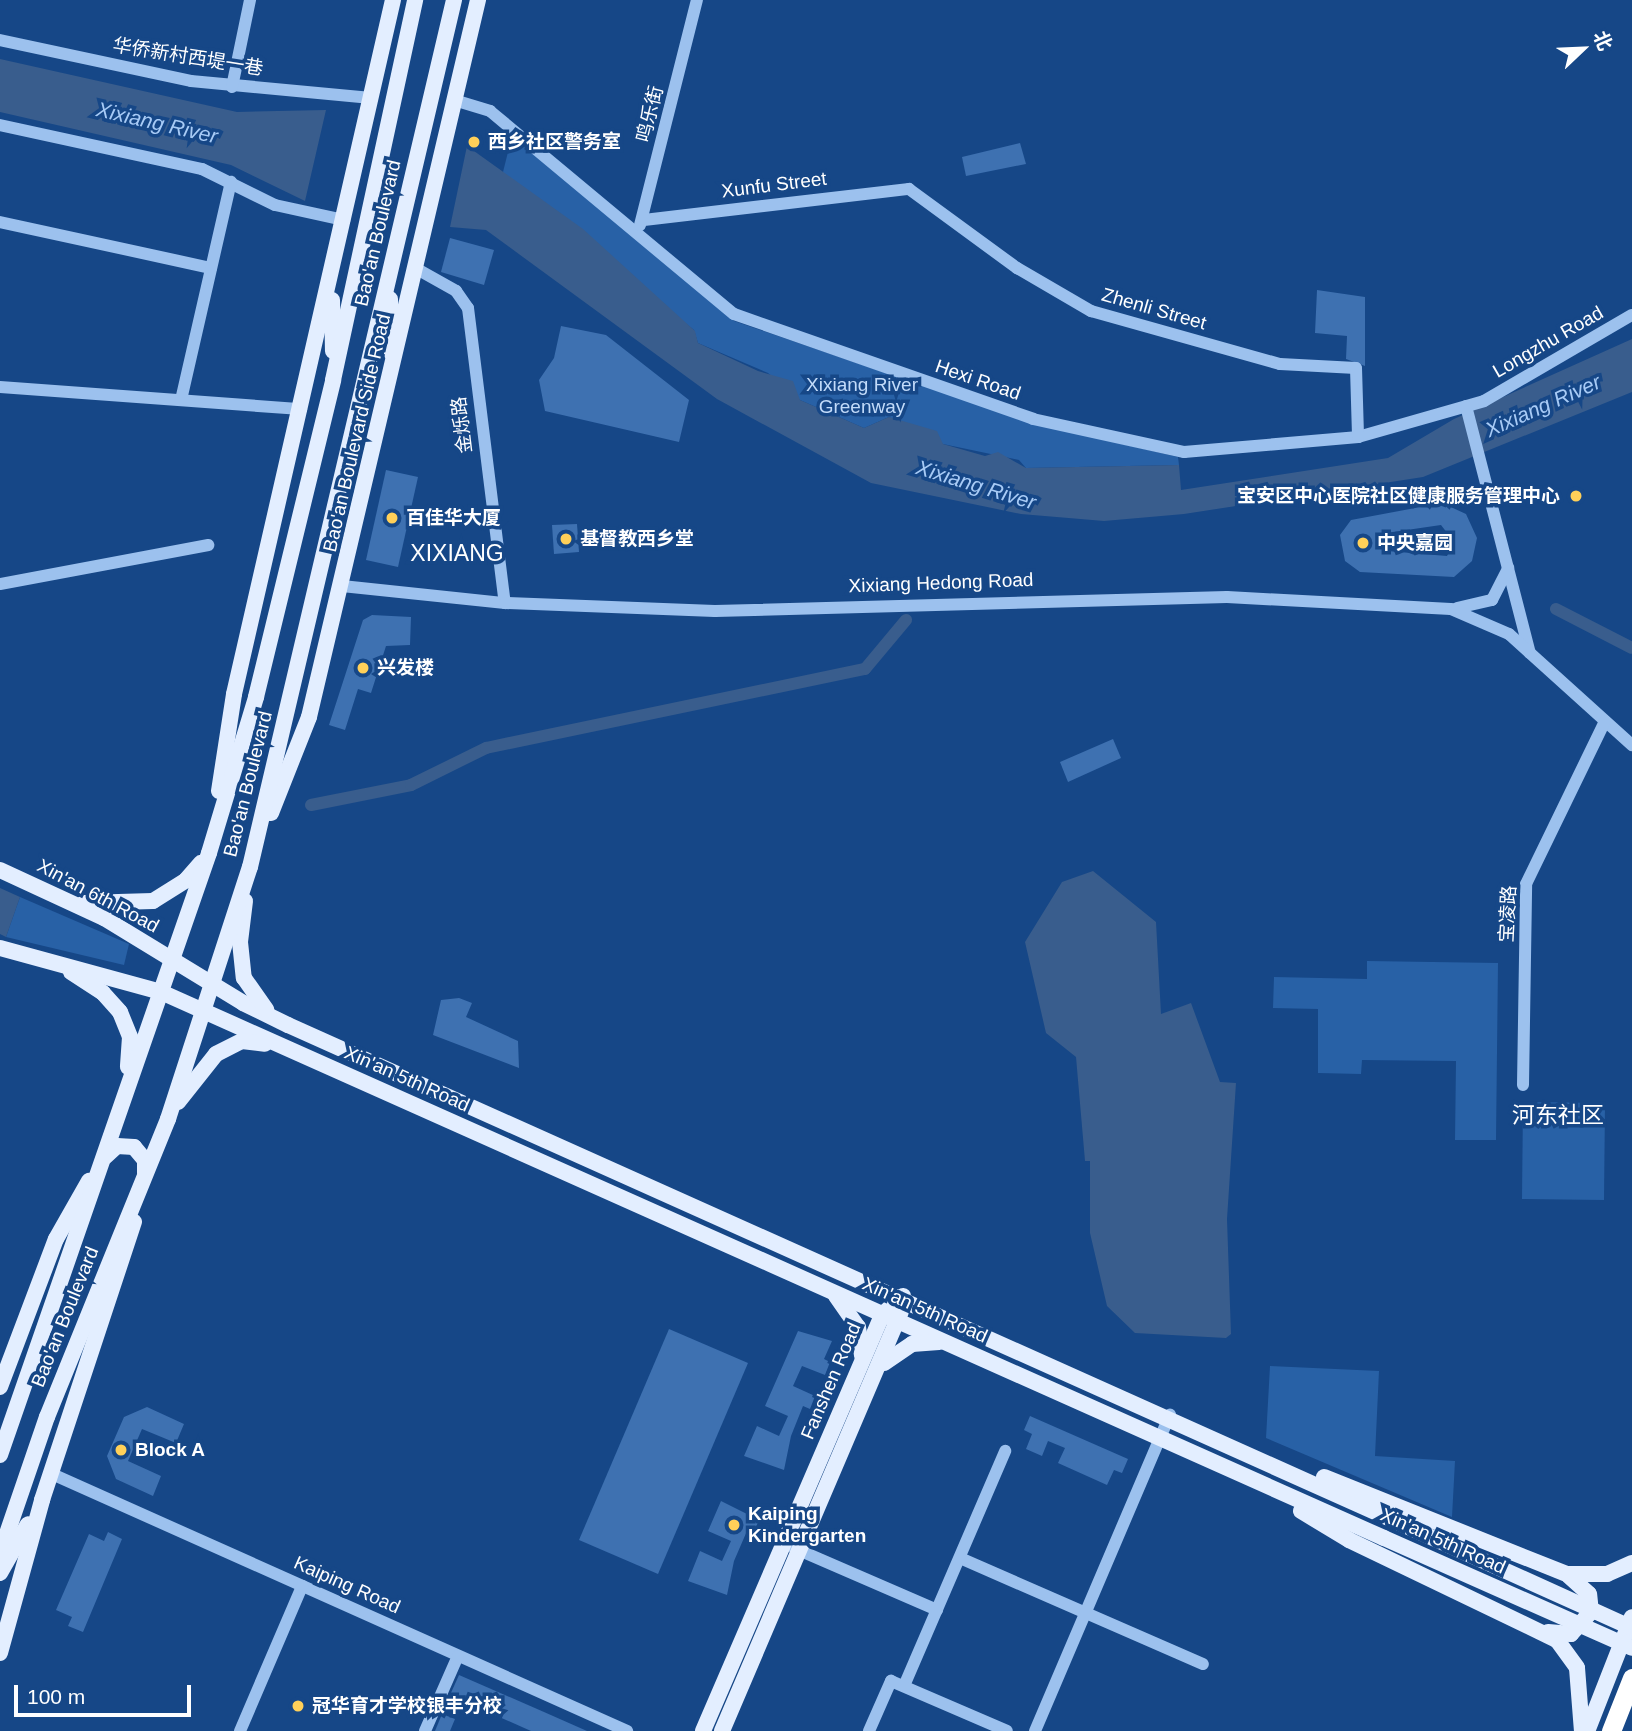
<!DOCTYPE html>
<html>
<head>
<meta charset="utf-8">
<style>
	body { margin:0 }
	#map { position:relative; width:1632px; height:1731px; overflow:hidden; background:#164787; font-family:Arial,"Noto Sans SC",sans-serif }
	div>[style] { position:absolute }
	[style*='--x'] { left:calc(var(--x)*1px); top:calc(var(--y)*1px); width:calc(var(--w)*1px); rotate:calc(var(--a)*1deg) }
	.green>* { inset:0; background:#2861a6 }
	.water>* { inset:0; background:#395d8d }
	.canal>* { height:12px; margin:-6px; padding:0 6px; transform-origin:6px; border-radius:6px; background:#395d8d }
	.building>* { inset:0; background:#3e71b1 }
	.minor>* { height:12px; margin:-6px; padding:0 6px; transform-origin:6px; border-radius:6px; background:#9cc1ee }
	.major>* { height:16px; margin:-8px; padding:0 8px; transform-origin:8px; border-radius:8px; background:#e3eeff }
	.highway>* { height:19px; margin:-9.5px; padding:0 9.5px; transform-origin:9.5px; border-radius:9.5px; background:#fff }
	.major-bridge>* { height:16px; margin:-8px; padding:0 8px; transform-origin:8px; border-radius:8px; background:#e3eeff }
	.dots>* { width:19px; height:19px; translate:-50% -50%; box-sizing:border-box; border:4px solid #164787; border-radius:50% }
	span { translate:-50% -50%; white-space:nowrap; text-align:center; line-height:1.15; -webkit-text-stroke:7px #164787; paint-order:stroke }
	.street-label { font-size:19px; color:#fff }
	.poi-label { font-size:19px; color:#fff; font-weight:700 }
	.left { translate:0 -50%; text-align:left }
	.right { translate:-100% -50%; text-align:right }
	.park-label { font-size:19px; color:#c2dbfa }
	.water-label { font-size:21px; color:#a8cbf6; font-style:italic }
	.quarter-label { font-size:23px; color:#fff }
	.north { position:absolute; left:1548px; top:14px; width:70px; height:70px; -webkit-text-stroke:5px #164787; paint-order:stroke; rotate:67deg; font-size:19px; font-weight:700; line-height:28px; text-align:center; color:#fff }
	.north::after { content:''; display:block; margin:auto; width:24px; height:32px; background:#fff; clip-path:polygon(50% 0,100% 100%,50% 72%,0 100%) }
	.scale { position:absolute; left:14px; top:1685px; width:177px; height:32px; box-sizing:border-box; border:4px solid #fff; border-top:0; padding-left:9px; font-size:21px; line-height:24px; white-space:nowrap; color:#fff; -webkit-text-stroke:5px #164787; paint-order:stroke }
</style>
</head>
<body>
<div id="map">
	<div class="green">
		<i style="clip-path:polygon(512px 136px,734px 321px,1032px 423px,1178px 457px,1179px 465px,1026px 468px,1019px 460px,943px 444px,889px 417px,864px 428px,800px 400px,768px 373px,698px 343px,694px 330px,502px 176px)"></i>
		<i style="clip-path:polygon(20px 897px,129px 944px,124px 965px,6px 937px)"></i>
		<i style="clip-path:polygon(1367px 961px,1498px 963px,1496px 1140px,1455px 1140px,1456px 1061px,1362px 1060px,1361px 1074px,1318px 1073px,1318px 1009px,1273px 1008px,1274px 977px,1367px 979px)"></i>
		<i style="clip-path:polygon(1523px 1102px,1605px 1103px,1604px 1200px,1522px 1199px)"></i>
		<i style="clip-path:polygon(1270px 1366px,1379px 1371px,1375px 1456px,1455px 1461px,1452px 1517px,1266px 1438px)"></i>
	</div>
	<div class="water">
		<i style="clip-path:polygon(0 59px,237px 112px,326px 110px,305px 201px,231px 165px,0 112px)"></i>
		<i style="clip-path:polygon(467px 146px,583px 229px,695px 331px,698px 343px,758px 371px,793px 381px,800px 400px,864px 428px,889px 417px,937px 431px,943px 444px,985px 456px,998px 452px,1026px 468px,1179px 465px,1181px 490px,1388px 458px,1454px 419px,1632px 339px,1632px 392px,1423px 477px,1184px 514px,1104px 521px,1021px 514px,871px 483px,717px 399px,486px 230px,450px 227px)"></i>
		<i style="clip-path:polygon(1093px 871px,1156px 922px,1161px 1014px,1191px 1003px,1220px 1082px,1236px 1083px,1227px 1219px,1231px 1334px,1226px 1338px,1135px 1333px,1107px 1306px,1090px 1233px,1090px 1161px,1085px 1161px,1076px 1057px,1046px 1033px,1025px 942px,1062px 882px)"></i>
		<i style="clip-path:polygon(0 888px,20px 897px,6px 937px,0 934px)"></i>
	</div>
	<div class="canal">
		<i style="--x:1556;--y:609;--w:85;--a:27.2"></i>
		<i style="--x:311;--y:805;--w:102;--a:-11.3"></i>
		<i style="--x:411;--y:785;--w:84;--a:-26.3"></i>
		<i style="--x:486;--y:748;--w:387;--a:-11.8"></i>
		<i style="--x:865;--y:669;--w:64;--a:-50.1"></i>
	</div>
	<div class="building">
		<i style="clip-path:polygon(1020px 143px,1026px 164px,966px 176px,962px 157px)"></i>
		<i style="clip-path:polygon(450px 238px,494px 250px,484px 285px,441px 272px)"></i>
		<i style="clip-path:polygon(1317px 290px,1365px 297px,1365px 366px,1346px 359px,1347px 336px,1315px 333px)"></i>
		<i style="clip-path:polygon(561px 326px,606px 335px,689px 400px,679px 442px,545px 411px,539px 380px,554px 358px)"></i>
		<i style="clip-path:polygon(386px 470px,418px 477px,398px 567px,366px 560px)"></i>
		<i style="clip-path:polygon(evenodd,1442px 503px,1466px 514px,1477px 538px,1472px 561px,1454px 577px,1360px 572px,1345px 561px,1340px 535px,1351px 520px,1442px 503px,1441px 525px,1454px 542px,1447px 556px,1387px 551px,1386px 533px,1441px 525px)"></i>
		<i style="clip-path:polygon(577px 524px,579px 552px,554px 554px,552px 525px)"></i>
		<i style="clip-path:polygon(372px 615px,411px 617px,410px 645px,386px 646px,371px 693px,358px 689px,345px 730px,329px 725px,363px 620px)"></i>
		<i style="clip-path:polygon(1113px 739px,1121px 758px,1068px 782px,1060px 762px)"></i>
		<i style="clip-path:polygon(459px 998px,472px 1003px,466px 1017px,518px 1041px,519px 1068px,433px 1035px,441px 1000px)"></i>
		<i style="clip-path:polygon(669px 1329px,748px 1363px,658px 1574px,579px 1540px)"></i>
		<i style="clip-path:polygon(798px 1331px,832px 1341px,824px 1359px,830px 1362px,825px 1375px,802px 1366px,793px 1386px,815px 1396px,810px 1409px,803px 1406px,791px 1436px,784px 1470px,744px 1456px,757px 1426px,779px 1436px,788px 1416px,765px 1406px)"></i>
		<i style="clip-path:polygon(147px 1407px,184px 1424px,176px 1443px,142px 1429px,128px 1461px,161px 1476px,153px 1496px,116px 1479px,107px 1456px,124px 1417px)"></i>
		<i style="clip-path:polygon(1030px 1416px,1128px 1459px,1122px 1473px,1114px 1470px,1107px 1485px,1058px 1463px,1065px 1448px,1048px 1441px,1042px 1456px,1026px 1449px,1032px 1434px,1024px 1430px)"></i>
		<i style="clip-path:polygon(721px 1501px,759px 1520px,753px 1534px,747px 1531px,734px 1561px,727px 1595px,688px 1581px,700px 1551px,722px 1561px,731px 1541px,708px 1531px)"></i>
		<i style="clip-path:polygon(108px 1532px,122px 1539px,83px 1632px,68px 1626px,72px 1617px,56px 1610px,89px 1534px,104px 1541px)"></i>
		<i style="clip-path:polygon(459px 1675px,544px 1712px,587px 1731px,531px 1731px,450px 1695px)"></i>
		<i style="clip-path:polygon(442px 1714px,455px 1719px,450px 1731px,435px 1731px)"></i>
	</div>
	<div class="minor">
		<i style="--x:0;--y:40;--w:195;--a:12.1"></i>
		<i style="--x:191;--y:81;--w:181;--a:5.4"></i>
		<i style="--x:232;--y:87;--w:89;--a:-78.3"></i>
		<i style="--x:454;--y:100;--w:38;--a:17"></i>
		<i style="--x:490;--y:111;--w:317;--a:39.8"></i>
		<i style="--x:734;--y:314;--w:317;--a:19.3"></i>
		<i style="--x:1033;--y:419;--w:155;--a:12.3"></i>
		<i style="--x:1184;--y:452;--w:175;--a:-4.9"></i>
		<i style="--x:1358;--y:437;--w:131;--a:-15.9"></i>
		<i style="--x:1484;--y:401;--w:171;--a:-30.2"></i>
		<i style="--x:0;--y:125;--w:207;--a:12.3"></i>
		<i style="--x:202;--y:169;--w:81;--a:26.3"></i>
		<i style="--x:275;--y:205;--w:71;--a:12.3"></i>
		<i style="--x:644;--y:220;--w:267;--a:-6.7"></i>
		<i style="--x:909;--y:189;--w:134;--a:36.2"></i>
		<i style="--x:1017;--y:268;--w:86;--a:30.2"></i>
		<i style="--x:1091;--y:311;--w:196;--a:15.7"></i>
		<i style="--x:1280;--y:364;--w:76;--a:3"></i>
		<i style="--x:1356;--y:368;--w:69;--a:88.3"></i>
		<i style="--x:0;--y:222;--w:216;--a:12.3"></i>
		<i style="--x:640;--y:225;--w:232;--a:-75.8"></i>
		<i style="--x:417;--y:269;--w:45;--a:29.4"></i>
		<i style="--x:456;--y:291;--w:21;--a:55"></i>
		<i style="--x:468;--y:308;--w:297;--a:82.9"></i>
		<i style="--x:0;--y:387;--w:302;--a:4.2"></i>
		<i style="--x:181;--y:400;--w:224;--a:-77.1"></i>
		<i style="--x:1466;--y:406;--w:255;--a:75.5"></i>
		<i style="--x:0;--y:584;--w:212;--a:-10.6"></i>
		<i style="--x:342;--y:586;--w:164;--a:6"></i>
		<i style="--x:505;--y:603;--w:210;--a:2.2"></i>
		<i style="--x:715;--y:611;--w:512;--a:-1.57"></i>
		<i style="--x:1227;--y:597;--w:224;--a:3.1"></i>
		<i style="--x:1451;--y:609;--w:63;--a:23.3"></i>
		<i style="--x:1509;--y:634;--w:166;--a:42.1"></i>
		<i style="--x:1457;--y:608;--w:36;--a:-13"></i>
		<i style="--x:1492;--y:600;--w:36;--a:-63"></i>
		<i style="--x:1523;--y:1085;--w:201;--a:-89.1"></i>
		<i style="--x:1526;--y:884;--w:181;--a:-64.1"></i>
		<i style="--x:52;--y:1474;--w:630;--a:24.08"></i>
		<i style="--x:794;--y:1548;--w:156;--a:23.4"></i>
		<i style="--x:960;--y:1558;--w:265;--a:23.6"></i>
		<i style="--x:904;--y:1686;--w:256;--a:-66.7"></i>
		<i style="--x:240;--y:1731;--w:158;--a:-66.8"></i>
		<i style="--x:425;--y:1731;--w:82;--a:-66.3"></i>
		<i style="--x:869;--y:1731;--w:55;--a:-66.3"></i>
		<i style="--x:891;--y:1681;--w:126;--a:23.3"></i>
		<i style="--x:1035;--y:1731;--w:344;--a:-66.9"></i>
	</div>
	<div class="major">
		<i style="--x:390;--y:299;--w:55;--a:87.9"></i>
		<i style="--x:332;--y:300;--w:51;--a:88.9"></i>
		<i style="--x:219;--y:791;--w:98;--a:-81.2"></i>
		<i style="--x:234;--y:694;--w:712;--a:-77.1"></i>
		<i style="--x:271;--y:813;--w:103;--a:-68.4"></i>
		<i style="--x:309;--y:717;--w:737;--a:-76.74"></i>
		<i style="--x:0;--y:870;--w:115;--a:24.8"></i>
		<i style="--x:104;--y:918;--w:163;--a:31.4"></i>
		<i style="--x:243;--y:1003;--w:50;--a:26.1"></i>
		<i style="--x:288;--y:1025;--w:1211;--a:24.13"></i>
		<i style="--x:245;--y:901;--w:41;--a:97"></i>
		<i style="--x:240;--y:942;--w:36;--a:84"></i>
		<i style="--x:244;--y:978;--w:39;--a:55"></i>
		<i style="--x:84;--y:903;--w:69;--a:-1.7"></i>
		<i style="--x:153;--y:901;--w:39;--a:-32"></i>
		<i style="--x:186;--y:880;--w:23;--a:-49"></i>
		<i style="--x:0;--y:948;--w:167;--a:15.3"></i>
		<i style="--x:161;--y:992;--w:1339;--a:24.06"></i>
		<i style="--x:71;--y:972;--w:38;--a:33"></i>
		<i style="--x:103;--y:993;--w:25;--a:48"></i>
		<i style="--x:120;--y:1012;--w:27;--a:68"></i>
		<i style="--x:130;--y:1037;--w:30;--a:94"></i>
		<i style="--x:178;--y:1102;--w:61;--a:-51.6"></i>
		<i style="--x:216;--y:1054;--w:29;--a:-27"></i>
		<i style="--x:242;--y:1041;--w:23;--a:7"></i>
		<i style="--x:105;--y:1157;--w:16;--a:-43"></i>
		<i style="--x:117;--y:1146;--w:17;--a:3"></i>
		<i style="--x:134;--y:1147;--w:17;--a:50"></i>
		<i style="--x:145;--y:1160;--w:13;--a:90"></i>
		<i style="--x:836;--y:1296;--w:38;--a:55"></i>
		<i style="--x:858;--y:1327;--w:29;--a:82"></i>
		<i style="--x:884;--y:1363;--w:34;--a:-34"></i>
		<i style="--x:912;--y:1344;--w:27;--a:-4"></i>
		<i style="--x:0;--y:1387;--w:158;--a:-69.3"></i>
		<i style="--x:56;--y:1239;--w:67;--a:-60.4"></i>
		<i style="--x:0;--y:1455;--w:637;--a:-70.85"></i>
		<i style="--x:209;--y:853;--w:163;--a:-73.2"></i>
		<i style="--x:256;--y:697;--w:326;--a:-76.3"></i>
		<i style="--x:333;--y:380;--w:389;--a:-77.8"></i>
		<i style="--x:1324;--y:1477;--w:262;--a:21.8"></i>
		<i style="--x:1567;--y:1574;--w:40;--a:0"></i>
		<i style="--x:1607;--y:1574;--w:27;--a:-24"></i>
		<i style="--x:1301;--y:1511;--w:56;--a:31.1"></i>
		<i style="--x:1349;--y:1540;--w:231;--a:25.7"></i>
		<i style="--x:1557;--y:1640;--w:34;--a:54"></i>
		<i style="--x:1577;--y:1668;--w:63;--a:85.5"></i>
		<i style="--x:0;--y:1554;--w:145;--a:-71.1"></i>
		<i style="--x:47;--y:1417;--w:322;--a:-67.9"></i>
		<i style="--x:168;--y:1119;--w:265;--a:-72"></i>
		<i style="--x:250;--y:867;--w:891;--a:-76.76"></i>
		<i style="--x:0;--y:1573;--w:56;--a:-60.3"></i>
		<i style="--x:1548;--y:1632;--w:23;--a:5"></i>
		<i style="--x:1571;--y:1634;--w:30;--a:-48"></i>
		<i style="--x:1591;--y:1612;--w:18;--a:-96"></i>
		<i style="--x:1589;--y:1594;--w:27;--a:-138"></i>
		<i style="--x:0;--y:1653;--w:159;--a:-74.6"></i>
		<i style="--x:42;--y:1500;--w:293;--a:-71.7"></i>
		<i style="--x:1588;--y:1729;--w:120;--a:-68.6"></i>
		<i style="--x:703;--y:1731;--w:454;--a:-66.7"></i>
		<i style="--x:883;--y:1314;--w:27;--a:-42"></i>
		<i style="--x:722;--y:1731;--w:456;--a:-66.9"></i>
	</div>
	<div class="highway">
		<i style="--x:1611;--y:1731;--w:57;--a:-68.4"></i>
	</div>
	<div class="major-bridge">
		<i style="--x:1393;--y:1520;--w:262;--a:24.3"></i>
		<i style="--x:1384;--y:1538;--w:271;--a:23.9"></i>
	</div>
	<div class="dots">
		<i style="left:474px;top:142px;background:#ffd059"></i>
		<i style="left:1576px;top:496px;background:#ffd059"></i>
		<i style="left:392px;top:518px;background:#ffd059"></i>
		<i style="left:566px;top:539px;background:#ffd059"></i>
		<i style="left:1363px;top:543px;background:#ffd059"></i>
		<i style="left:363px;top:668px;background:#ffd059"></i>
		<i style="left:121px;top:1450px;background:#ffd059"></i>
		<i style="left:734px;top:1525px;background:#ffd059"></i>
		<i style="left:298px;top:1706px;background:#ffd059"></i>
	</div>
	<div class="street-label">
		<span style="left:188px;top:57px;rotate:9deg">华侨新村西堤一巷</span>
		<span style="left:650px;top:114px;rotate:-76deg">鸣乐街</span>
		<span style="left:774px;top:185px;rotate:-7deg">Xunfu Street</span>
		<span style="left:378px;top:233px;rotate:-77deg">Bao'an Boulevard</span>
		<span style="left:1154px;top:309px;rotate:16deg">Zhenli Street</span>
		<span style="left:1548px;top:342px;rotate:-30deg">Longzhu Road</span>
		<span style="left:978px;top:380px;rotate:19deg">Hexi Road</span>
		<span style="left:462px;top:425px;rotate:-97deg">金烁路</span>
		<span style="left:357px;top:433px;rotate:-77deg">Bao'an Boulevard Side Road</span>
		<span style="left:941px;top:583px;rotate:-2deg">Xixiang Hedong Road</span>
		<span style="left:248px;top:784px;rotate:-76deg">Bao'an Boulevard</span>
		<span style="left:98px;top:896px;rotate:28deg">Xin'an 6th Road</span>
		<span style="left:1508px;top:914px;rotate:-87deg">宝凌路</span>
		<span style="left:407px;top:1079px;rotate:24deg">Xin'an 5th Road</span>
		<span style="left:925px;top:1310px;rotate:24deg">Xin'an 5th Road</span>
		<span style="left:65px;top:1317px;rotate:-68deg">Bao'an Boulevard</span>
		<span style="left:831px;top:1381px;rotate:-67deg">Fanshen Road</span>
		<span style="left:1443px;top:1541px;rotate:24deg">Xin'an 5th Road</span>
		<span style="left:347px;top:1585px;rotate:24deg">Kaiping Road</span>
	</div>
	<div class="poi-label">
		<span class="left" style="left:488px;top:142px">西乡社区警务室</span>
		<span class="right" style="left:1560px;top:496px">宝安区中心医院社区健康服务管理中心</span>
		<span class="left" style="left:406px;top:518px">百佳华大厦</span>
		<span class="left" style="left:580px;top:539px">基督教西乡堂</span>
		<span class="left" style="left:1377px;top:543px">中央嘉园</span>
		<span class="left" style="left:377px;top:668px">兴发楼</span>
		<span class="left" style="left:135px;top:1450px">Block A</span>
		<span class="left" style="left:748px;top:1525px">Kaiping<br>Kindergarten</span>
		<span class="left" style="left:312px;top:1706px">冠华育才学校银丰分校</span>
	</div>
	<div class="park-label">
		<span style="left:862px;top:396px">Xixiang River<br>Greenway</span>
	</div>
	<div class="water-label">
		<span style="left:157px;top:123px;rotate:13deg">Xixiang River</span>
		<span style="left:1543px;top:406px;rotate:-24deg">Xixiang River</span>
		<span style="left:976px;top:485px;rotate:17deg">Xixiang River</span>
	</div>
	<div class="quarter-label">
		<span style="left:457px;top:553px">XIXIANG</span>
		<span style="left:1558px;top:1115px">河东社区</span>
	</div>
	<div class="north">北</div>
	<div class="scale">100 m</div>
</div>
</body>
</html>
